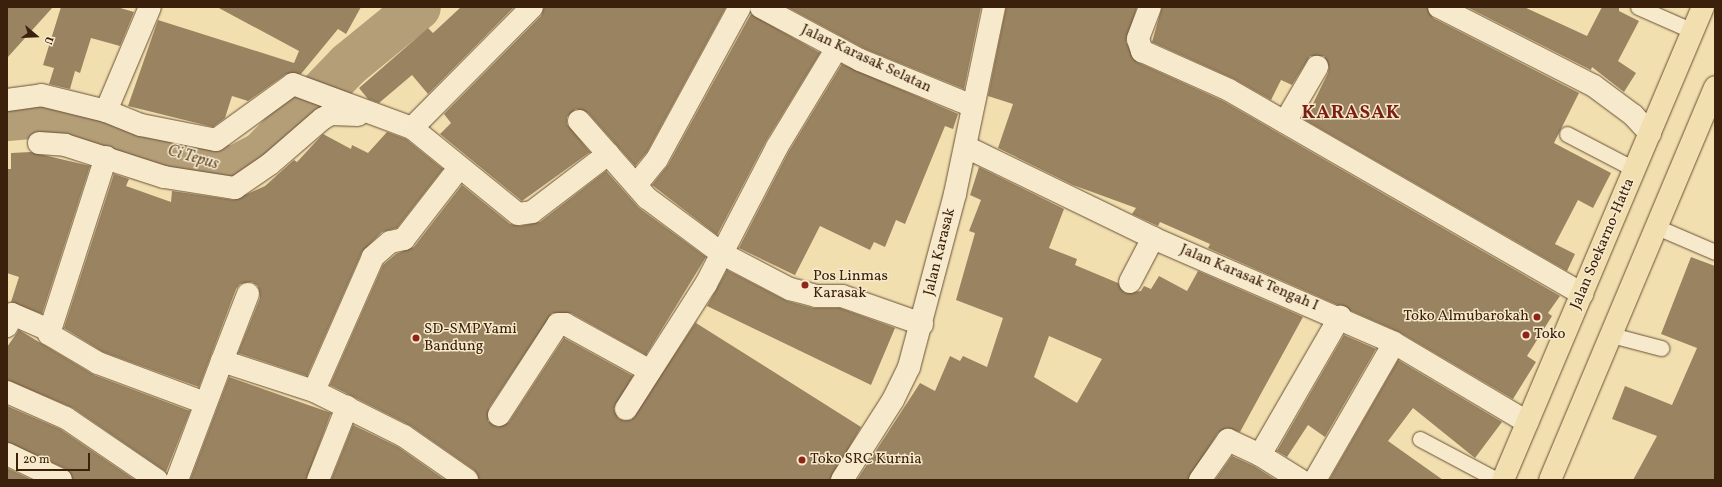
<!DOCTYPE html>
<html>
<head>
<meta charset="utf-8">
<style>
	body { margin:0 }
	#map { position:relative; width:1722px; height:487px; overflow:hidden; background:#f2dfb0; font-family:Vollkorn,serif }
	div>[style] { position:absolute }
	[style*='--x'] { left:calc(var(--x)*1px); top:calc(var(--y)*1px); width:calc(var(--w)*1px); rotate:calc(var(--a)*1deg) }
	.river>* { height:45px; margin:-22.5px; padding:0 22.5px; transform-origin:22.5px; border-radius:22.5px; background:#b49e78 }
	.building>* { inset:0; background:#9a8361 }
	.roads { filter:drop-shadow(0 0 1px #695034) drop-shadow(0 0 1px #695034) }
	.lane>* { height:15px; margin:-7.5px; padding:0 7.5px; transform-origin:7.5px; border-radius:7.5px; background:#f7eacc }
	.street>* { height:22px; margin:-11px; padding:0 11px; transform-origin:11px; border-radius:11px; background:#f7eacc }
	.highway>* { height:22px; margin:-11px; padding:0 11px; transform-origin:11px; border-radius:11px; background:#f2dfb0 }
	.dots>* { width:11px; height:11px; translate:-50% -50%; box-sizing:border-box; border:2px solid #f7eacc; border-radius:50% }
	span { translate:-50% -50%; white-space:nowrap; text-align:center; line-height:1.15; -webkit-text-stroke:3px #f7eacc; paint-order:stroke }
	.street-label { font-size:15px; color:#3b200b }
	.poi-label { font-size:15px; color:#3b200b }
	.left { translate:0 -50%; text-align:left }
	.right { translate:-100% -50%; text-align:right }
	.water-label { font-size:16px; color:#654c31; font-style:italic }
	.district-label { font-size:19px; color:#7a1f14; font-weight:700; letter-spacing:1px }
	.frame { position:absolute; inset:0; border:8px solid #3b200b; pointer-events:none }
	.north { position:absolute; left:16px; top:16px; width:40px; height:40px; -webkit-text-stroke:3px #f7eacc; paint-order:stroke; rotate:109deg; font-size:11px; font-weight:700; line-height:16px; text-align:center; color:#3b200b }
	.north::after { content:''; display:block; margin:auto; width:14px; height:18px; background:#3b200b; clip-path:polygon(50% 0,100% 100%,50% 72%,0 100%) }
	.scale { position:absolute; left:16px; top:453px; width:74px; height:18px; box-sizing:border-box; border:2px solid #3b200b; border-top:0; padding-left:5px; font-size:12px; line-height:14px; white-space:nowrap; color:#3b200b; -webkit-text-stroke:3px #f7eacc; paint-order:stroke }
</style>
</head>
<body>
<div id="map">
	<div class="river">
		<i style="--x:7;--y:118;--w:34;--a:-5"></i>
		<i style="--x:41;--y:115;--w:198;--a:15.8"></i>
		<i style="--x:232;--y:169;--w:34;--a:-28"></i>
		<i style="--x:262;--y:153;--w:124;--a:-46"></i>
		<i style="--x:348;--y:64;--w:90;--a:-39.2"></i>
	</div>
	<div class="building">
		<i style="clip-path:polygon(7px 7px,53px 7px,7px 58px)"></i>
		<i style="clip-path:polygon(61px 7px,117px 7px,134px 12px,120px 46px,91px 38px,80px 73px,75px 71px,70px 89px,49px 84px,54px 68px,43px 65px)"></i>
		<i style="clip-path:polygon(217px 7px,361px 7px,346px 34px,338px 29px,301px 74px,286px 74px,248px 101px,232px 96px,225px 118px,213px 127px,128px 106px,158px 20px,294px 63px,299px 51px)"></i>
		<i style="clip-path:polygon(461px 7px,514px 7px,428px 94px,412px 75px,379px 103px,368px 99px,359px 88px,428px 28px,433px 33px)"></i>
		<i style="clip-path:polygon(544px 7px,726px 7px,647px 152px,635px 166px,588px 113px,576px 109px,567px 117px,567px 124px,590px 152px,522px 201px,440px 134px,451px 123px,444px 114px,541px 16px)"></i>
		<i style="clip-path:polygon(787px 7px,981px 7px,964px 89px,865px 49px)"></i>
		<i style="clip-path:polygon(1006px 7px,1137px 7px,1126px 42px,1137px 62px,1223px 101px,1560px 296px,1548px 313px,1552px 316px,1527px 356px,1536px 362px,1513px 399px,1399px 332px,1208px 248px,1210px 244px,1160px 222px,1158px 226px,1132px 214px,1136px 208px,1073px 185px,998px 148px,1013px 104px,988px 96px)"></i>
		<i style="clip-path:polygon(1162px 7px,1427px 7px,1433px 18px,1579px 93px,1554px 143px,1611px 173px,1593px 208px,1578px 200px,1555px 244px,1575px 254px,1567px 271px,1305px 120px,1328px 73px,1329px 67px,1324px 56px,1310px 56px,1292px 85px,1281px 80px,1271px 100px,1234px 79px,1152px 42px)"></i>
		<i style="clip-path:polygon(1467px 7px,1524px 7px,1587px 36px,1602px 7px,1619px 7px,1619px 11px,1639px 21px,1618px 61px,1636px 73px,1624px 92px,1592px 67px,1591px 70px)"></i>
		<i style="clip-path:polygon(751px 14px,820px 53px,766px 141px,717px 235px,652px 185px,668px 165px)"></i>
		<i style="clip-path:polygon(842px 64px,958px 114px,953px 129px,945px 126px,905px 224px,896px 220px,885px 247px,874px 242px,870px 250px,820px 226px,795px 275px,807px 281px,739px 248px,788px 153px)"></i>
		<i style="clip-path:polygon(387px 132px,406px 139px,443px 169px,397px 228px,382px 232px,362px 252px,307px 376px,238px 353px,260px 298px,258px 286px,252px 282px,240px 284px,236px 289px,199px 387px,103px 352px,64px 328px,114px 174px,129px 179px,126px 186px,171px 202px,172px 191px,234px 200px,265px 186px,294px 160px,297px 162px,323px 134px,351px 149px,352px 145px,368px 153px)"></i>
		<i style="clip-path:polygon(31px 152px,90px 166px,42px 314px,11px 302px,19px 277px,7px 273px,7px 169px,11px 169px,11px 153px)"></i>
		<i style="clip-path:polygon(evenodd,979px 167px,1064px 209px,1049px 248px,1077px 259px,1075px 265px,1118px 283px,1125px 293px,1141px 291px,1144px 286px,1151px 289px,1159px 276px,1187px 291px,1198px 271px,1303px 317px,1240px 432px,1227px 428px,1218px 433px,1188px 480px,857px 480px,920px 383px,935px 391px,950px 356px,960px 361px,963px 356px,987px 367px,1003px 318px,956px 300px,975px 233px,969px 231px,981px 200px,970px 195px,979px 167px,1049px 336px,1102px 359px,1077px 403px,1034px 377px,1049px 336px)"></i>
		<i style="clip-path:polygon(606px 171px,639px 208px,706px 257px,646px 355px,571px 313px,552px 313px,489px 408px,488px 421px,498px 427px,509px 422px,564px 338px,633px 376px,614px 409px,619px 419px,631px 420px,698px 319px,696px 323px,861px 427px,830px 480px,479px 480px,474px 470px,411px 426px,330px 385px,383px 265px,396px 254px,414px 247px,462px 185px,510px 224px,520px 226px,540px 222px)"></i>
		<i style="clip-path:polygon(1691px 257px,1715px 266px,1715px 480px,1633px 480px,1657px 436px,1612px 419px,1625px 386px,1672px 405px,1697px 348px,1661px 334px)"></i>
		<i style="clip-path:polygon(727px 270px,787px 301px,813px 308px,840px 308px,895px 328px,871px 385px,707px 306px)"></i>
		<i style="clip-path:polygon(19px 330px,94px 375px,190px 411px,166px 472px,73px 408px,7px 380px,7px 347px)"></i>
		<i style="clip-path:polygon(1344px 335px,1376px 349px,1325px 437px,1308px 425px,1287px 457px,1277px 451px)"></i>
		<i style="clip-path:polygon(1398px 360px,1502px 422px,1475px 458px,1413px 408px,1388px 441px,1443px 480px,1329px 480px)"></i>
		<i style="clip-path:polygon(229px 377px,331px 413px,306px 480px,190px 480px)"></i>
		<i style="clip-path:polygon(7px 406px,60px 429px,135px 480px,73px 480px,66px 469px,7px 442px)"></i>
		<i style="clip-path:polygon(353px 425px,398px 447px,445px 480px,331px 480px)"></i>
		<i style="clip-path:polygon(1232px 456px,1254px 466px,1276px 480px,1215px 480px)"></i>
		<i style="clip-path:polygon(7px 468px,32px 480px,7px 480px)"></i>
	</div>
	<div class="roads">
		<div class="lane">
			<i style="--x:1638;--y:7;--w:60;--a:23.6"></i>
			<i style="--x:1567;--y:134;--w:76;--a:27.6"></i>
			<i style="--x:1657;--y:227;--w:63;--a:23.3"></i>
			<i style="--x:1611;--y:335;--w:52;--a:14.6"></i>
			<i style="--x:1420;--y:439;--w:87;--a:28"></i>
		</div>
		<div class="street">
			<i style="--x:761;--y:7;--w:112;--a:28.2"></i>
			<i style="--x:860;--y:60;--w:122;--a:22.2"></i>
			<i style="--x:1150;--y:7;--w:34;--a:111"></i>
			<i style="--x:1138;--y:39;--w:13;--a:72"></i>
			<i style="--x:1142;--y:51;--w:95;--a:24.1"></i>
			<i style="--x:1229;--y:90;--w:408;--a:30"></i>
			<i style="--x:1439;--y:7;--w:174;--a:27"></i>
			<i style="--x:1594;--y:86;--w:49;--a:36.6"></i>
			<i style="--x:1633;--y:115;--w:25;--a:47"></i>
			<i style="--x:7;--y:100;--w:34;--a:-8"></i>
			<i style="--x:41;--y:95;--w:67;--a:13.8"></i>
			<i style="--x:106;--y:111;--w:38;--a:22"></i>
			<i style="--x:141;--y:125;--w:76;--a:11.3"></i>
			<i style="--x:216;--y:140;--w:95;--a:-36"></i>
			<i style="--x:293;--y:84;--w:127;--a:20.3"></i>
			<i style="--x:412;--y:128;--w:136;--a:39.1"></i>
			<i style="--x:518;--y:214;--w:14;--a:-8"></i>
			<i style="--x:532;--y:212;--w:96;--a:-37.3"></i>
			<i style="--x:106;--y:111;--w:113;--a:-67.1"></i>
			<i style="--x:579;--y:121;--w:103;--a:48.6"></i>
			<i style="--x:647;--y:198;--w:92;--a:36.6"></i>
			<i style="--x:721;--y:253;--w:78;--a:27.6"></i>
			<i style="--x:790;--y:289;--w:27;--a:15"></i>
			<i style="--x:816;--y:296;--w:26;--a:0"></i>
			<i style="--x:842;--y:296;--w:85;--a:19.3"></i>
			<i style="--x:1285;--y:122;--w:64;--a:-59.8"></i>
			<i style="--x:412;--y:128;--w:170;--a:-45.2"></i>
			<i style="--x:39;--y:143;--w:26;--a:4"></i>
			<i style="--x:65;--y:145;--w:104;--a:17.9"></i>
			<i style="--x:164;--y:177;--w:72;--a:8.8"></i>
			<i style="--x:235;--y:188;--w:42;--a:-34.4"></i>
			<i style="--x:270;--y:164;--w:69;--a:-40.9"></i>
			<i style="--x:322;--y:119;--w:10;--a:-29"></i>
			<i style="--x:331;--y:114;--w:27;--a:2"></i>
			<i style="--x:966;--y:147;--w:208;--a:25.9"></i>
			<i style="--x:1153;--y:238;--w:263;--a:23.5"></i>
			<i style="--x:1394;--y:343;--w:155;--a:30.7"></i>
			<i style="--x:106;--y:157;--w:186;--a:107.9"></i>
			<i style="--x:49;--y:334;--w:57;--a:30.6"></i>
			<i style="--x:98;--y:363;--w:114;--a:20.5"></i>
			<i style="--x:459;--y:168;--w:90;--a:127.8"></i>
			<i style="--x:404;--y:239;--w:14;--a:168"></i>
			<i style="--x:390;--y:242;--w:23;--a:139"></i>
			<i style="--x:373;--y:257;--w:146;--a:113.8"></i>
			<i style="--x:314;--y:391;--w:101;--a:26.6"></i>
			<i style="--x:404;--y:436;--w:77;--a:34.9"></i>
			<i style="--x:636;--y:185;--w:33;--a:-51"></i>
			<i style="--x:657;--y:159;--w:173;--a:-61.4"></i>
			<i style="--x:1130;--y:282;--w:50;--a:-62.4"></i>
			<i style="--x:7;--y:326;--w:13;--a:-67"></i>
			<i style="--x:12;--y:314;--w:40;--a:23.4"></i>
			<i style="--x:222;--y:361;--w:72;--a:-68.8"></i>
			<i style="--x:7;--y:392;--w:64;--a:23.8"></i>
			<i style="--x:66;--y:418;--w:110;--a:34.3"></i>
			<i style="--x:626;--y:409;--w:148;--a:-57.4"></i>
			<i style="--x:706;--y:284;--w:154;--a:-62.6"></i>
			<i style="--x:777;--y:147;--w:116;--a:-58.8"></i>
			<i style="--x:499;--y:415;--w:108;--a:-57"></i>
			<i style="--x:558;--y:324;--w:7;--a:0"></i>
			<i style="--x:565;--y:324;--w:97;--a:28.9"></i>
			<i style="--x:7;--y:454;--w:60;--a:25.7"></i>
			<i style="--x:1260;--y:455;--w:47;--a:32"></i>
			<i style="--x:177;--y:480;--w:127;--a:-69.3"></i>
			<i style="--x:222;--y:361;--w:97;--a:18.1"></i>
			<i style="--x:318;--y:480;--w:79;--a:-68.3"></i>
			<i style="--x:842;--y:480;--w:95;--a:-57.5"></i>
			<i style="--x:893;--y:400;--w:37;--a:-64"></i>
			<i style="--x:909;--y:367;--w:179;--a:-75.1"></i>
			<i style="--x:955;--y:194;--w:191;--a:-78.2"></i>
			<i style="--x:1200;--y:480;--w:49;--a:-55"></i>
			<i style="--x:1228;--y:440;--w:35;--a:25"></i>
			<i style="--x:1260;--y:455;--w:160;--a:-59.9"></i>
			<i style="--x:1315;--y:480;--w:158;--a:-60"></i>
		</div>
		<div class="highway">
			<i style="--x:1503;--y:480;--w:514;--a:-67.08"></i>
			<i style="--x:1550;--y:480;--w:426;--a:-67.2"></i>
		</div>
	</div>
	<div class="dots">
		<i style="left:805px;top:285px;background:#8f2418"></i>
		<i style="left:1537px;top:317px;background:#8f2418"></i>
		<i style="left:1526px;top:335px;background:#8f2418"></i>
		<i style="left:416px;top:338px;background:#8f2418"></i>
		<i style="left:802px;top:460px;background:#8f2418"></i>
	</div>
	<div class="street-label">
		<span style="left:866px;top:59px;rotate:25deg">Jalan Karasak Selatan</span>
		<span style="left:1603px;top:244px;rotate:-67deg">Jalan Soekarno-Hatta</span>
		<span style="left:940px;top:252px;rotate:-76deg">Jalan Karasak</span>
		<span style="left:1249px;top:278px;rotate:23deg">Jalan Karasak Tengah I</span>
	</div>
	<div class="poi-label">
		<span class="left" style="left:813px;top:285px">Pos Linmas<br>Karasak</span>
		<span class="right" style="left:1529px;top:317px">Toko Almubarokah</span>
		<span class="left" style="left:424px;top:338px">SD-SMP Yami<br>Bandung</span>
		<span class="left" style="left:1534px;top:335px">Toko</span>
		<span class="left" style="left:810px;top:460px">Toko SRC Kurnia</span>
	</div>
	<div class="water-label">
		<span style="left:193px;top:158px;rotate:16deg">Ci Tepus</span>
	</div>
	<div class="district-label">
		<span style="left:1351px;top:114px">KARASAK</span>
	</div>
	<div class="frame"></div>
	<div class="north">U</div>
	<div class="scale">20 m</div>
</div>
</body>
</html>
